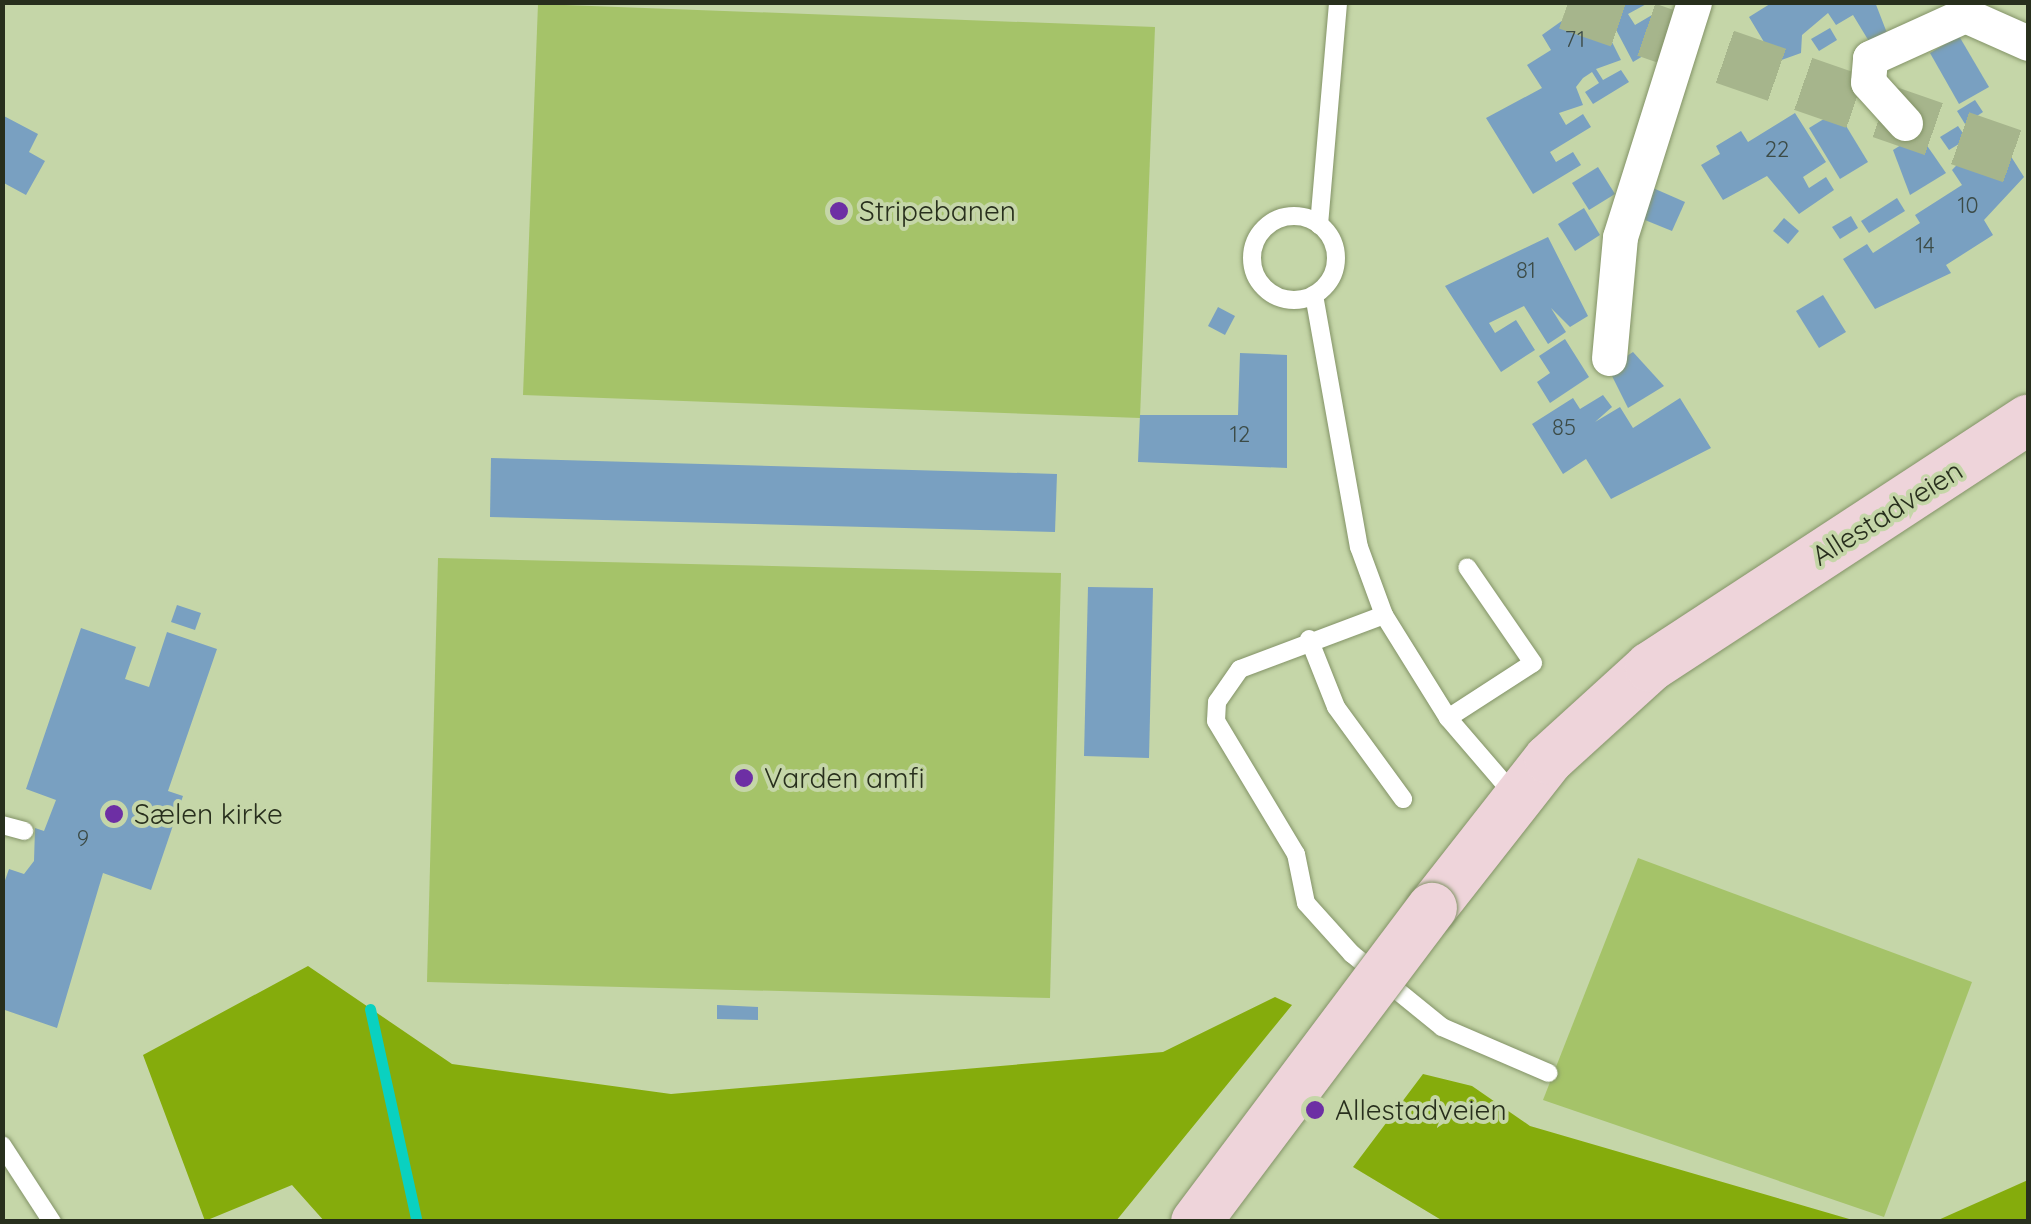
<!DOCTYPE html>
<html>
<head>
<meta charset="utf-8">
<style>
	body { margin:0 }
	#map { position:relative; width:2031px; height:1224px; overflow:hidden; background:#c5d6a8; font-family:Quicksand,sans-serif }
	div>[style] { position:absolute }
	[style*='--x'] { left:calc(var(--x)*1px); top:calc(var(--y)*1px); width:calc(var(--w)*1px); rotate:calc(var(--a)*1deg) }
	.green>* { inset:0; background:#a5c369 }
	.forest>* { inset:0; background:#85ac0c }
	.stream>* { height:11px; margin:-5.5px; padding:0 5.5px; transform-origin:5.5px; border-radius:5.5px; background:#0ad1c0 }
	.building>* { inset:0; background:#79a0c1 }
	.primary-tunnel>* { height:55px; margin-top:-27.5px; transform-origin:0; background:repeating-linear-gradient(90deg,#a6b58c 0 55px,transparent 0 83px) }
	.roads { filter:drop-shadow(0 0 2px #839367) drop-shadow(0 0 2px #839367) }
	.lane>* { height:18px; margin:-9px; padding:0 9px; transform-origin:9px; border-radius:9px; background:#fff }
	.lane>.ring { margin:-9px; padding:0; box-sizing:content-box; background:none; border:18px solid #fff; border-radius:50% }
	.street>* { height:35px; margin:-17.5px; padding:0 17.5px; transform-origin:17.5px; border-radius:17.5px; background:#fff }
	.secondary>* { height:50px; margin:-25px; padding:0 25px; transform-origin:25px; border-radius:25px; background:#eed4da }
	.bridges { filter:drop-shadow(0 0 2px #839367) drop-shadow(0 0 2px #839367) }
	.secondary-bridge>* { height:50px; margin:-25px; padding:0 25px; transform-origin:25px; border-radius:25px; background:#eed4da }
	.dots>* { width:28px; height:28px; translate:-50% -50%; box-sizing:border-box; border:5px solid #c5d6a8; border-radius:50% }
	span { translate:-50% -50%; white-space:nowrap; text-align:center; line-height:1.15; -webkit-text-stroke:8px #c5d6a8; paint-order:stroke }
	.number-label { font-size:22px; color:#3c4b46 }
	.number-label span { -webkit-text-stroke-width:0 }
	.poi-label { font-size:28px; color:#282f1d }
	.left { translate:0 -50%; text-align:left }
	.street-label { font-size:28px; color:#282f1d }
	.frame { position:absolute; inset:0; border:5px solid #282f1d; pointer-events:none }
</style>
</head>
<body>
<div id="map">
	<div class="green">
		<i style="clip-path:polygon(538px 4px,1155px 27px,1140px 418px,523px 395px)"></i>
		<i style="clip-path:polygon(438px 558px,1061px 573px,1050px 998px,427px 982px)"></i>
		<i style="clip-path:polygon(1638px 858px,1972px 982px,1884px 1217px,1543px 1100px)"></i>
	</div>
	<div class="forest">
		<i style="clip-path:polygon(308px 966px,452px 1064px,671px 1094px,1163px 1052px,1275px 997px,1292px 1005px,1116px 1221px,325px 1222px,292px 1185px,205px 1221px,143px 1055px)"></i>
		<i style="clip-path:polygon(1423px 1074px,1472px 1086px,1530px 1126px,1856px 1221px,1443px 1221px,1353px 1167px)"></i>
		<i style="clip-path:polygon(2028px 1180px,2028px 1221px,1936px 1221px)"></i>
	</div>
	<div class="stream">
		<i style="--x:370;--y:1009;--w:218;--a:77.6"></i>
	</div>
	<div class="building">
		<i style="clip-path:polygon(1650px 2px,1628px 14px,1635px 25px,1652px 15px,1663px 44px,1633px 62px,1613px 24px,1605px 28px,1621px 60px,1596px 69px,1603px 80px,1621px 70px,1629px 82px,1593px 104px,1585px 92px,1599px 83px,1592px 72px,1583px 78px,1576px 87px,1583px 105px,1559px 113px,1566px 125px,1583px 114px,1591px 127px,1550px 152px,1556px 162px,1573px 152px,1581px 165px,1533px 194px,1486px 118px,1542px 88px,1527px 65px,1551px 50px,1542px 35px,1587px 3px)"></i>
		<i style="clip-path:polygon(1773px 2px,1875px 2px,1887px 33px,1870px 43px,1853px 15px,1836px 25px,1828px 13px,1802px 35px,1801px 53px,1776px 62px,1749px 17px)"></i>
		<i style="clip-path:polygon(1830px 28px,1837px 40px,1819px 51px,1811px 39px)"></i>
		<i style="clip-path:polygon(1959px 36px,1989px 87px,1959px 104px,1930px 53px)"></i>
		<i style="clip-path:polygon(1975px 100px,1983px 112px,1965px 124px,1957px 111px)"></i>
		<i style="clip-path:polygon(1837px 111px,1868px 162px,1840px 179px,1809px 128px)"></i>
		<i style="clip-path:polygon(1795px 113px,1826px 162px,1803px 177px,1809px 188px,1826px 177px,1834px 190px,1799px 214px,1767px 176px,1723px 200px,1701px 165px,1720px 154px,1716px 146px,1741px 131px,1748px 142px)"></i>
		<i style="clip-path:polygon(2px 115px,38px 134px,29px 152px,45px 161px,26px 195px,2px 182px)"></i>
		<i style="clip-path:polygon(1958px 126px,1967px 139px,1949px 150px,1940px 137px)"></i>
		<i style="clip-path:polygon(1993px 128px,2024px 177px,1984px 220px,1993px 235px,1946px 265px,1951px 273px,1875px 309px,1843px 259px,1867px 244px,1873px 253px,1920px 223px,1915px 215px,1962px 185px,1952px 170px)"></i>
		<i style="clip-path:polygon(1919px 134px,1946px 173px,1910px 195px,1893px 150px)"></i>
		<i style="clip-path:polygon(1598px 167px,1615px 194px,1589px 210px,1572px 183px)"></i>
		<i style="clip-path:polygon(1653px 188px,1685px 202px,1672px 231px,1640px 218px)"></i>
		<i style="clip-path:polygon(1897px 198px,1905px 211px,1869px 233px,1861px 221px)"></i>
		<i style="clip-path:polygon(1584px 208px,1600px 235px,1575px 251px,1558px 224px)"></i>
		<i style="clip-path:polygon(1851px 216px,1858px 228px,1840px 239px,1832px 227px)"></i>
		<i style="clip-path:polygon(1784px 218px,1799px 231px,1788px 244px,1773px 231px)"></i>
		<i style="clip-path:polygon(1548px 237px,1588px 316px,1570px 327px,1551px 308px,1566px 332px,1548px 344px,1524px 306px,1489px 323px,1495px 333px,1516px 320px,1535px 350px,1501px 372px,1445px 286px)"></i>
		<i style="clip-path:polygon(1823px 295px,1846px 332px,1819px 348px,1796px 311px)"></i>
		<i style="clip-path:polygon(1218px 307px,1235px 316px,1225px 335px,1208px 326px)"></i>
		<i style="clip-path:polygon(1565px 339px,1589px 377px,1550px 403px,1537px 382px,1550px 373px,1539px 356px)"></i>
		<i style="clip-path:polygon(1633px 352px,1664px 386px,1628px 408px,1608px 368px)"></i>
		<i style="clip-path:polygon(1240px 353px,1287px 355px,1287px 468px,1138px 462px,1140px 415px,1238px 415px)"></i>
		<i style="clip-path:polygon(1603px 395px,1612px 407px,1595px 422px,1620px 407px,1633px 428px,1680px 398px,1711px 448px,1611px 499px,1586px 459px,1563px 474px,1532px 424px,1573px 398px,1580px 409px)"></i>
		<i style="clip-path:polygon(491px 458px,1057px 474px,1055px 532px,490px 517px)"></i>
		<i style="clip-path:polygon(1088px 587px,1153px 588px,1149px 758px,1084px 756px)"></i>
		<i style="clip-path:polygon(177px 605px,201px 613px,195px 630px,171px 622px)"></i>
		<i style="clip-path:polygon(81px 628px,136px 647px,125px 679px,149px 687px,167px 632px,217px 649px,168px 791px,183px 796px,151px 890px,103px 873px,57px 1028px,2px 1009px,2px 889px,9px 869px,24px 874px,34px 861px,35px 828px,44px 831px,56px 800px,26px 789px)"></i>
		<i style="clip-path:polygon(717px 1005px,758px 1007px,758px 1020px,717px 1019px)"></i>
	</div>
	<div class="primary-tunnel">
		<i style="--x:1568;--y:2;--w:487;--a:19.1"></i>
	</div>
	<div class="roads">
		<div class="lane">
			<i class="ring" style="left:1252px;top:216px;width:66px;height:66px"></i>
			<i style="--x:1319;--y:225;--w:224;--a:-85.1"></i>
			<i style="--x:1314;--y:295;--w:256;--a:79.9"></i>
			<i style="--x:1359;--y:547;--w:72;--a:69.8"></i>
			<i style="--x:1384;--y:615;--w:154;--a:159.4"></i>
			<i style="--x:1240;--y:669;--w:40;--a:124.9"></i>
			<i style="--x:1217;--y:702;--w:19;--a:93"></i>
			<i style="--x:1216;--y:721;--w:155;--a:59"></i>
			<i style="--x:1296;--y:854;--w:50;--a:78.5"></i>
			<i style="--x:1306;--y:903;--w:69;--a:48"></i>
			<i style="--x:1352;--y:954;--w:116;--a:39"></i>
			<i style="--x:1442;--y:1027;--w:116;--a:23.3"></i>
			<i style="--x:1384;--y:615;--w:121;--a:58.1"></i>
			<i style="--x:1448;--y:718;--w:103;--a:49.3"></i>
			<i style="--x:1309;--y:639;--w:73;--a:68.3"></i>
			<i style="--x:1336;--y:707;--w:114;--a:53.9"></i>
			<i style="--x:1448;--y:718;--w:101;--a:-32.9"></i>
			<i style="--x:1533;--y:663;--w:116;--a:-124.5"></i>
			<i style="--x:2;--y:825;--w:23;--a:15"></i>
			<i style="--x:2;--y:1145;--w:92;--a:57"></i>
		</div>
		<div class="street">
			<i style="--x:1905;--y:123;--w:55;--a:-132.1"></i>
			<i style="--x:1868;--y:82;--w:24;--a:-85"></i>
			<i style="--x:1870;--y:58;--w:104;--a:-24.4"></i>
			<i style="--x:1965;--y:15;--w:69;--a:24"></i>
			<i style="--x:1609;--y:358;--w:121;--a:-84.8"></i>
			<i style="--x:1620;--y:237;--w:246;--a:-72.5"></i>
		</div>
		<div class="secondary">
			<i style="--x:1432;--y:908;--w:189;--a:-51.9"></i>
			<i style="--x:1549;--y:759;--w:137;--a:-42.3"></i>
			<i style="--x:1650;--y:667;--w:452;--a:-33.2"></i>
		</div>
	</div>
	<div class="bridges">
		<div class="secondary-bridge">
			<i style="--x:1196;--y:1222;--w:393;--a:-53.1"></i>
		</div>
	</div>
	<div class="dots">
		<i style="left:839px;top:211px;background:#6d2fa4"></i>
		<i style="left:744px;top:778px;background:#6d2fa4"></i>
		<i style="left:114px;top:814px;background:#6d2fa4"></i>
		<i style="left:1315px;top:1110px;background:#6d2fa4"></i>
	</div>
	<div class="number-label">
		<span style="left:1575px;top:40px">71</span>
		<span style="left:1777px;top:150px">22</span>
		<span style="left:1968px;top:206px">10</span>
		<span style="left:1925px;top:246px">14</span>
		<span style="left:1526px;top:271px">81</span>
		<span style="left:1564px;top:428px">85</span>
		<span style="left:1240px;top:435px">12</span>
		<span style="left:83px;top:839px">9</span>
	</div>
	<div class="poi-label">
		<span class="left" style="left:859px;top:211px">Stripebanen</span>
		<span class="left" style="left:764px;top:778px">Varden amfi</span>
		<span class="left" style="left:134px;top:814px">Sælen kirke</span>
		<span class="left" style="left:1335px;top:1110px">Allestadveien</span>
	</div>
	<div class="street-label">
		<span style="left:1887px;top:513px;rotate:-32deg">Allestadveien</span>
	</div>
	<div class="frame"></div>
</div>
</body>
</html>
